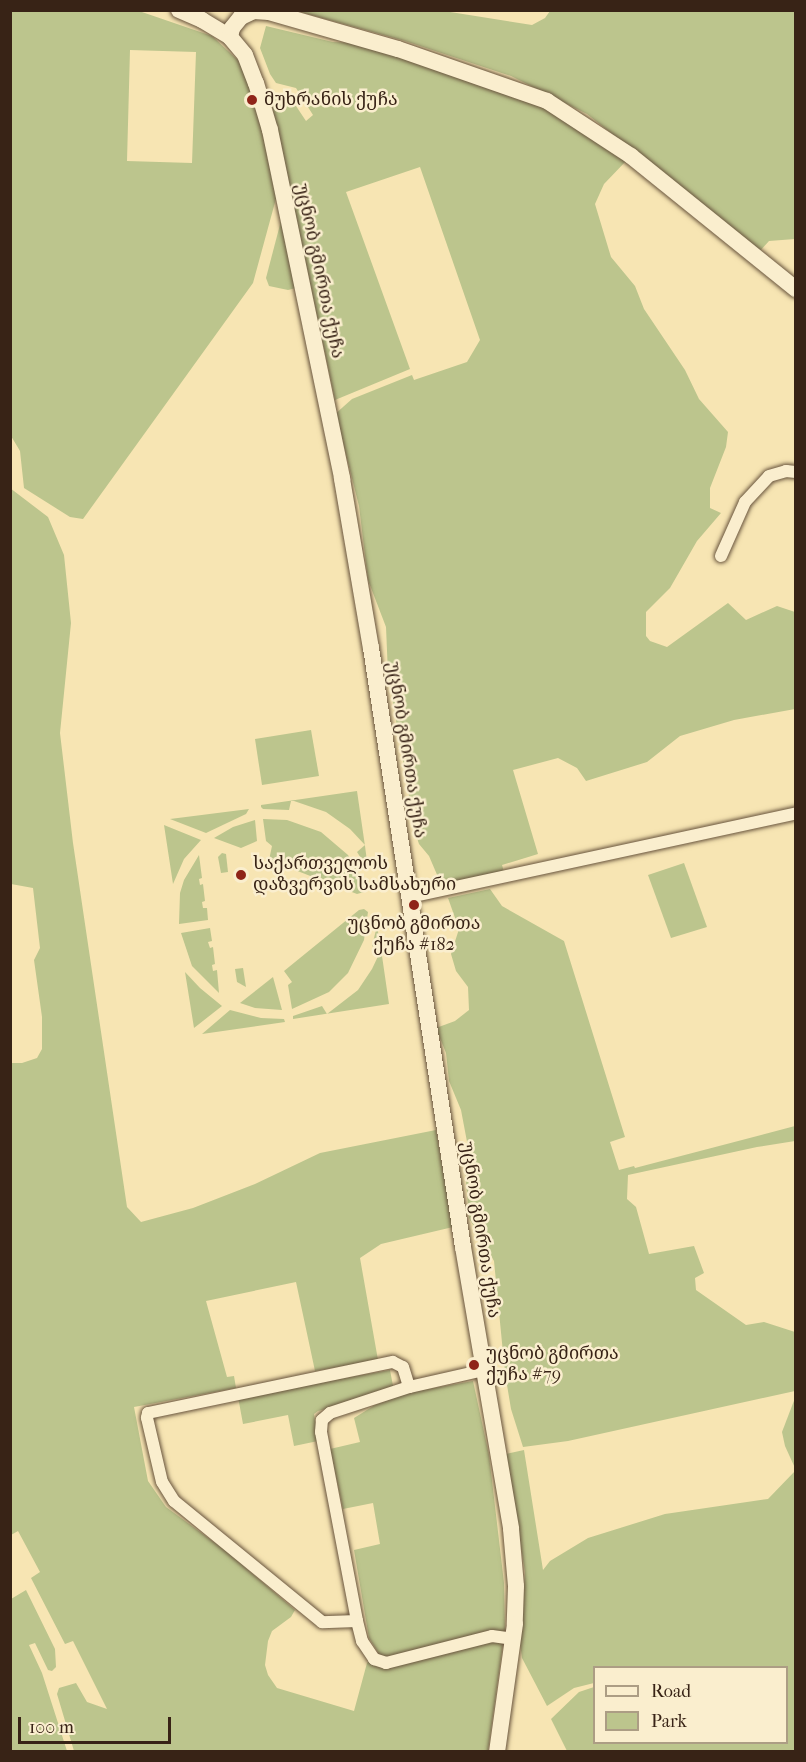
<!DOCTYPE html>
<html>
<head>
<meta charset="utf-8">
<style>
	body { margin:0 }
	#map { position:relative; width:806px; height:1762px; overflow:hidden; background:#f7e5b3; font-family:"IM FELL French Canon","Noto Serif Georgian",serif }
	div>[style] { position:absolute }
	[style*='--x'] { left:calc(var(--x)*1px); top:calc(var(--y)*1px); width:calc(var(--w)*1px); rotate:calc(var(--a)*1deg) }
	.green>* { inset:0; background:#bcc58d }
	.roads { filter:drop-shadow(0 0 2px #68543d) drop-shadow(0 0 2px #68543d) }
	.street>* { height:12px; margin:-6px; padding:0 6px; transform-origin:6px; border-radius:6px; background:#faeece }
	.secondary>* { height:16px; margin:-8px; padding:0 8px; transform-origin:8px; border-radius:8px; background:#faeece }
	.dots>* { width:16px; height:16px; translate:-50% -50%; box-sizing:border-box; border:3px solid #faeece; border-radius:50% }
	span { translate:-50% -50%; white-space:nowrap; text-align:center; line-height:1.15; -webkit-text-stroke:5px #faeece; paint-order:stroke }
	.poi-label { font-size:18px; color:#382316 }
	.left { translate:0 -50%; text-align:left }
	.street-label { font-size:18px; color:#382316 }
	.frame { position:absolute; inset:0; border:12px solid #382316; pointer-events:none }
	.legend { position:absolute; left:593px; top:1666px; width:195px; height:78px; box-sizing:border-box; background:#faeece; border:2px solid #ac9d84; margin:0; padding:8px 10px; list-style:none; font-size:18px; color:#382316 }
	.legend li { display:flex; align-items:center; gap:12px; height:30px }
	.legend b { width:30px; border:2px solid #ac9d84 }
	.scale { position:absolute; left:18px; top:1717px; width:153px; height:27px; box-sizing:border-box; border:3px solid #382316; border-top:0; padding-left:8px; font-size:18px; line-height:21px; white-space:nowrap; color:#382316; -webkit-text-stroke:4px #faeece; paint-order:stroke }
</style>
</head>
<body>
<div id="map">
	<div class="green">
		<i style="clip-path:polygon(evenodd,11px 11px,139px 11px,212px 36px,243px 65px,255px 102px,277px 195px,253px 283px,83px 519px,70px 517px,24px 488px,20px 451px,11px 436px,11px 11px,130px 50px,196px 52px,192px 163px,127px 161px,130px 50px)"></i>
		<i style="clip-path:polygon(297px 11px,444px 11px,532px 25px,545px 18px,550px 11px,795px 11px,795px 239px,769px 241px,760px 251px,587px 114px,511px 76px,405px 41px)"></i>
		<i style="clip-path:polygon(266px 26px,333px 42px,358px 43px,555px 112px,627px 160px,604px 184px,595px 204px,611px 257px,635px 286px,644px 309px,685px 370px,699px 399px,728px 432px,726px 447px,710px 488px,710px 508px,721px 513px,697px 541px,670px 588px,646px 612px,646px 636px,650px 641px,667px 647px,728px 603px,746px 620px,777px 606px,795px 612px,795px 709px,734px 720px,680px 736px,647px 762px,586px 781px,577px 768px,558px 758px,513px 770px,538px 854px,502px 865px,504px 872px,441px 884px,429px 856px,419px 844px,415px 832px,418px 813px,409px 796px,388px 674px,386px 627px,368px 580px,359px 506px,337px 419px,334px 415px,352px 399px,412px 375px,414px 380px,467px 362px,480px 340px,420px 167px,346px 192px,410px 369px,335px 400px,269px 91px,292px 100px,306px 121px,313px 115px,296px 88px,276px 83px,270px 74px,260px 48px)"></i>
		<i style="clip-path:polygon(282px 217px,296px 288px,288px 290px,269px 286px,266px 278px)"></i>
		<i style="clip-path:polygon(10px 488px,48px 517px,64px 555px,71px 623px,60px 733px,73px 843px,127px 1207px,141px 1222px,193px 1208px,255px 1184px,320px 1153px,436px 1130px,453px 1227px,381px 1244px,360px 1258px,378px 1360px,315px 1371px,296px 1282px,206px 1301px,227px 1377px,234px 1376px,236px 1388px,134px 1407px,148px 1481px,166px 1507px,226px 1551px,295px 1610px,291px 1617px,272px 1631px,268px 1641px,265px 1665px,268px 1675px,277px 1688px,354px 1711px,367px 1663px,379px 1654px,369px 1638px,354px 1550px,380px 1544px,373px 1503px,343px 1509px,330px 1449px,360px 1442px,354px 1418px,375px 1405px,406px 1393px,473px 1381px,489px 1455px,504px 1583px,505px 1630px,488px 1751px,74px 1751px,57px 1694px,59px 1688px,76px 1683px,87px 1702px,107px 1709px,73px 1641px,65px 1644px,31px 1578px,40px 1572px,18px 1531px,11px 1535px,11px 1063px,22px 1063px,37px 1058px,42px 1049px,42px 1017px,34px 960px,40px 948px,33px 888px,11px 884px)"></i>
		<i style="clip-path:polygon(311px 730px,319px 776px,262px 785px,255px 739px)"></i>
		<i style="clip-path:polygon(357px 791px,365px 846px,368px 869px,357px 852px,365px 845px,350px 829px,326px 812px,294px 801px,291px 801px,289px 810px,263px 809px,261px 807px,261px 805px)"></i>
		<i style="clip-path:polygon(249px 809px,246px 814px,206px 833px,170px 819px)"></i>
		<i style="clip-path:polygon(263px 819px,287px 820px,321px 832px,348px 855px,359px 874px,364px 892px,357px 894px,269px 860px,272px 846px,266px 841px)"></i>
		<i style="clip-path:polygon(255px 820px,257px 841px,241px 848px,214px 838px,233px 827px)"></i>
		<i style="clip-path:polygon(164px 825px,201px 840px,184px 859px,173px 884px)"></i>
		<i style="clip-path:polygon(222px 853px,226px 854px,228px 872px,221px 873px,218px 857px)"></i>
		<i style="clip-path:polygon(199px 855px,202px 878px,199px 879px,200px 885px,203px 884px,205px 901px,202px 902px,203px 908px,207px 908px,208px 920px,179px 924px,180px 893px,184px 880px)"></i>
		<i style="clip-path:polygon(684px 863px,707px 927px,671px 938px,648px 875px)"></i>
		<i style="clip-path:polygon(490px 889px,502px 906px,564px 941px,625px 1137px,610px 1142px,619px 1170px,634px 1166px,635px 1168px,795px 1126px,795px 1141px,757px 1147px,628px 1175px,627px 1199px,636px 1207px,649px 1254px,694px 1246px,704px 1273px,695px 1278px,696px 1290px,746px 1325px,764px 1322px,795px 1332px,795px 1391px,568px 1441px,523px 1447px,511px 1409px,505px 1373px,494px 1261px,469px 1218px,465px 1169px,468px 1147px,461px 1110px,449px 1081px,446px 1053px,436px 1028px,455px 1021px,469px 1010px,468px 987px,456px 971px,451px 954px,459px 929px,448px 898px)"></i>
		<i style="clip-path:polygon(364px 909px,368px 912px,364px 940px,348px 973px,329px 992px,292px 1009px,288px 985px,292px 982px,284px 971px,359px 910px)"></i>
		<i style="clip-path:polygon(377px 926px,381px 949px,389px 1004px,293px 1019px,293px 1016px,322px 1006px,327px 1014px,358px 990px,372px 969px,381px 950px,372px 946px)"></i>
		<i style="clip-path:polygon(210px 928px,212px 941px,208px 942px,210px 948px,213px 947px,215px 964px,212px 965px,213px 971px,217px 970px,219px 993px,192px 966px,181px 933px)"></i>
		<i style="clip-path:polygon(243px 968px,246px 987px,237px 982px,235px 969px)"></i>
		<i style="clip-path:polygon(185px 972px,200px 988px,222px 1006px,194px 1028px)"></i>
		<i style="clip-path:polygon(273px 977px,282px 1010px,255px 1008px,240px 1003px)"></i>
		<i style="clip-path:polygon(230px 1010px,261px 1018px,284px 1019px,285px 1022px,202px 1034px)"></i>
		<i style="clip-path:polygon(390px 1370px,394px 1391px,318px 1411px,314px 1414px,318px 1441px,294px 1446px,288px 1415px,243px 1424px,238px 1397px)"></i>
		<i style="clip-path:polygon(795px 1398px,796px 1468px,795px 1468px,785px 1446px,782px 1432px)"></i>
		<i style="clip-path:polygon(524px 1450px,543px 1570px,550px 1561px,588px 1538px,665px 1514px,768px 1499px,795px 1471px,795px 1751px,567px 1751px,551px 1719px,579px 1692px,594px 1687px,594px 1742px,786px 1742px,786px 1668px,594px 1668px,594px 1683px,574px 1688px,547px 1706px,522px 1658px,520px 1643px,525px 1572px,506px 1454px)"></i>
		<i style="clip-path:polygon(26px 1590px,55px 1649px,56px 1667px,52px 1671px,48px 1670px,35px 1643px,29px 1645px,42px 1673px,67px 1751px,11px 1751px,11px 1599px)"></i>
	</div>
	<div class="roads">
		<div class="street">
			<i style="--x:721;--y:556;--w:59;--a:-66"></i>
			<i style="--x:745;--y:502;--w:35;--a:-47"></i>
			<i style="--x:769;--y:476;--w:18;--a:-16"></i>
			<i style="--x:786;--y:471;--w:10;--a:6"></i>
			<i style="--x:409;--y:897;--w:396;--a:-12.2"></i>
			<i style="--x:484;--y:1370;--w:77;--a:167.2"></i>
			<i style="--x:409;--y:1387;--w:83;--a:161.8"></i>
			<i style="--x:330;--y:1413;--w:11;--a:139"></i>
			<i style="--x:322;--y:1420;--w:12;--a:95"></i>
			<i style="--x:321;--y:1432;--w:192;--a:79.2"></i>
			<i style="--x:357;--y:1621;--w:21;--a:76"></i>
			<i style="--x:362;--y:1641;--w:22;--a:56"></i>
			<i style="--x:374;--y:1659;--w:13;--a:18"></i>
			<i style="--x:386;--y:1663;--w:109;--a:-14.3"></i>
			<i style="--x:492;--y:1636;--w:22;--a:8"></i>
			<i style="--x:357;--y:1621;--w:35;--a:178"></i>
			<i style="--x:322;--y:1622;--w:191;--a:-140.7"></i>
			<i style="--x:174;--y:1501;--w:22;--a:-122"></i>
			<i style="--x:162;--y:1482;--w:66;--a:-103.2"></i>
			<i style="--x:147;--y:1418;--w:5;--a:-79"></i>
			<i style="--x:148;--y:1413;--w:250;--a:-11.8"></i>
			<i style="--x:393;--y:1362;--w:11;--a:27"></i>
			<i style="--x:403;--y:1367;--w:21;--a:73"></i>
		</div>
		<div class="secondary">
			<i style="--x:179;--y:10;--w:25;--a:23"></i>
			<i style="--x:202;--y:20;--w:33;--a:31"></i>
			<i style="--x:230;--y:37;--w:23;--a:50"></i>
			<i style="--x:245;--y:55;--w:30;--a:69"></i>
			<i style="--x:256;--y:83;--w:49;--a:73.4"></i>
			<i style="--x:270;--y:130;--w:356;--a:78.3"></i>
			<i style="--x:342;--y:479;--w:171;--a:80.3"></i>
			<i style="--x:371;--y:648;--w:606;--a:81.27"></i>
			<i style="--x:463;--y:1247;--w:286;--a:80.3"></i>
			<i style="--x:511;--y:1529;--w:57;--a:85"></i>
			<i style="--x:516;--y:1586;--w:38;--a:92"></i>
			<i style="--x:515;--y:1624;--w:129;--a:98"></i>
			<i style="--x:230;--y:37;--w:9;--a:-77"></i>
			<i style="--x:232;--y:28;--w:14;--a:-51"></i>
			<i style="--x:241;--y:17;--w:14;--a:-25"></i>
			<i style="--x:254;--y:11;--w:15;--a:4"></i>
			<i style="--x:269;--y:12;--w:134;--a:16"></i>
			<i style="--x:398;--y:49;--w:158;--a:19.2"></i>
			<i style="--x:547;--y:101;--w:100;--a:33.2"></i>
			<i style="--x:631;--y:156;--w:212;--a:38.9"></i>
		</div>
	</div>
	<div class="dots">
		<i style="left:252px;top:100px;background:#8f2418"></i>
		<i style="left:241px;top:875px;background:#8f2418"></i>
		<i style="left:414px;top:905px;background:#8f2418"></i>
		<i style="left:474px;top:1365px;background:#8f2418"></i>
	</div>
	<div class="poi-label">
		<span class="left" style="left:264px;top:100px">მუხრანის ქუჩა</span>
		<span class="left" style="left:253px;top:875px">საქართველოს<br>დაზვერვის სამსახური</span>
		<span style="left:414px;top:935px">უცნობ გმირთა<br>ქუჩა #182</span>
		<span class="left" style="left:486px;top:1365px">უცნობ გმირთა<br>ქუჩა #79</span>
	</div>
	<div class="street-label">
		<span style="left:319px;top:271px;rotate:78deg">უცნობ გმირთა ქუჩა</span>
		<span style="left:406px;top:750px;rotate:81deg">უცნობ გმირთა ქუჩა</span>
		<span style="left:480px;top:1230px;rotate:81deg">უცნობ გმირთა ქუჩა</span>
	</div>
	<div class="frame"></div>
	<ul class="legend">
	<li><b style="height:8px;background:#faeece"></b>Road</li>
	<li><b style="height:16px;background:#bcc58d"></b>Park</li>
	</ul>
	<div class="scale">100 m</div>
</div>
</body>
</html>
